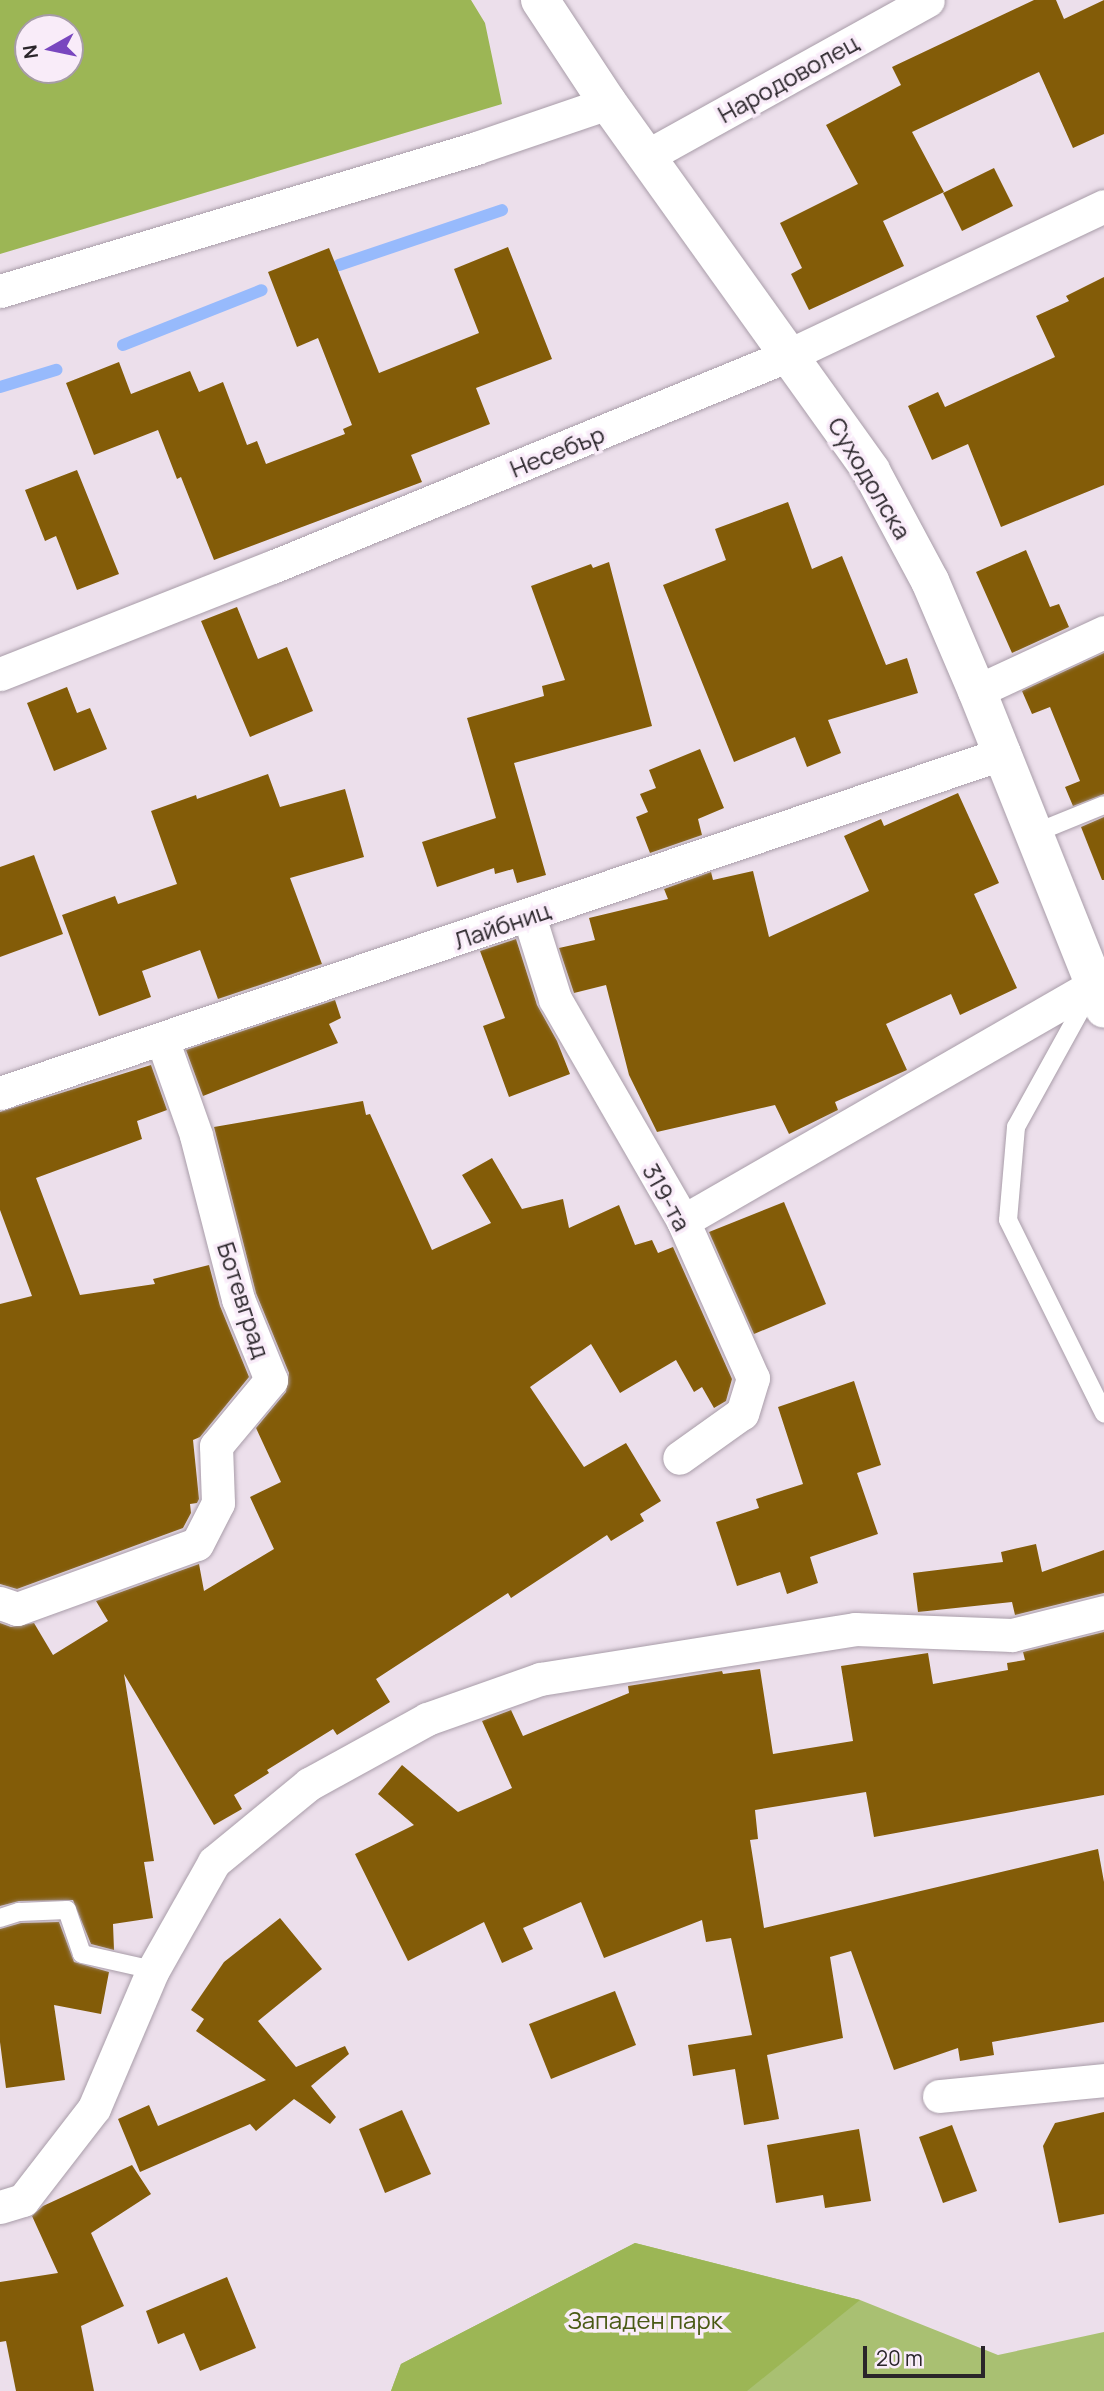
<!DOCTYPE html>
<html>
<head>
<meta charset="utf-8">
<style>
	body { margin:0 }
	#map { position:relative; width:1104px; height:2391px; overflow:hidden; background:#ecdfeb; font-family:Manrope,sans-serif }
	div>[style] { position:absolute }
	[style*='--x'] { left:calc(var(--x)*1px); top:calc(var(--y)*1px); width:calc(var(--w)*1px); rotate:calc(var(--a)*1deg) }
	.green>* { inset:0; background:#a9c072 }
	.forest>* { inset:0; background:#9cb655 }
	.stream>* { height:12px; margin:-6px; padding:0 6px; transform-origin:6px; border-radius:6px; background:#97bafc }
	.building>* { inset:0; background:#835c08 }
	.roads { filter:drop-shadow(0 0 2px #a99da9) drop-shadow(0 0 2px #a99da9) }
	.service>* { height:18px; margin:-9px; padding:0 9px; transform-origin:9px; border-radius:9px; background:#fff }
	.minor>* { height:33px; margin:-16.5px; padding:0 16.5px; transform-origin:16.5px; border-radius:16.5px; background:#fff }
	.tertiary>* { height:38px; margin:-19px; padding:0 19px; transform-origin:19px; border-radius:19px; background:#fff }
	span { translate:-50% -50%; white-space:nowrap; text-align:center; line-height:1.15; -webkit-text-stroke:7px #f9ecf9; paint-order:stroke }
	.street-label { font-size:24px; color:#2a252a }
	.park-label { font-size:24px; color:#495914 }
	.north { position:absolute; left:14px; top:14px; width:70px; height:70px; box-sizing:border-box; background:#f9ecf9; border:2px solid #a69ca6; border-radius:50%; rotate:261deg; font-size:19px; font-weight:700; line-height:28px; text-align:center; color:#2a252a }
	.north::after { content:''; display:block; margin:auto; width:24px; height:32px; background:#7947bf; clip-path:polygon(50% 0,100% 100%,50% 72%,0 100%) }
	.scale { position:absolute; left:863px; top:2346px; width:122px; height:32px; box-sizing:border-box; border:4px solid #2a252a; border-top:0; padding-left:9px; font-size:21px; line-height:24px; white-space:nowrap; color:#2a252a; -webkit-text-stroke:5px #f9ecf9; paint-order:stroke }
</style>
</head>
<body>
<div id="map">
	<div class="green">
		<i style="clip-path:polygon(635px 2243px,860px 2300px,998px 2355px,1104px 2332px,1104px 2391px,391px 2391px,401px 2364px)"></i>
	</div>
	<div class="forest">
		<i style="clip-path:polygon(evenodd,0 0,471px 0,485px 23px,502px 104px,0 254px,0 0,70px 28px,70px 70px,28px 70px,28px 28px,70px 28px)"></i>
		<i style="clip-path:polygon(635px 2243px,860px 2300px,747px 2391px,391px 2391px,401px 2364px)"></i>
	</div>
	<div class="stream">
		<i style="--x:339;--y:265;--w:172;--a:-18.6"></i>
		<i style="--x:123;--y:345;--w:149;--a:-21.6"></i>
		<i style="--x:0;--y:387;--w:59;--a:-16.9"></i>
	</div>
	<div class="building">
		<i style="clip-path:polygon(1034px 0,1056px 0,1064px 19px,1104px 0,1104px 134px,1073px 148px,1039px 72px,912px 132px,944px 192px,883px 221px,904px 266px,809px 310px,791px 274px,802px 268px,780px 223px,858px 184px,826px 125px,901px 85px,892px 67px)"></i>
		<i style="clip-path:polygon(994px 168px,1013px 206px,962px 231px,943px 193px)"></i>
		<i style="clip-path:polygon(508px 247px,552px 359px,476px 388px,490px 424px,411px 455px,422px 482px,214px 560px,181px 477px,177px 479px,158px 430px,94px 455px,66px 383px,119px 362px,131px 394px,190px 371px,199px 392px,223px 382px,247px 445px,257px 441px,266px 464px,345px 434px,343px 429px,352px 425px,318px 338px,297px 347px,268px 272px,329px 248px,379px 373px,479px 333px,454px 269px)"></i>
		<i style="clip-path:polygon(1104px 277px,1104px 485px,1001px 527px,968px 444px,932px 460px,908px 406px,938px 392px,945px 407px,1055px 357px,1036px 316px,1069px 301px,1066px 296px)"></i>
		<i style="clip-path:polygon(77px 470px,119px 574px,77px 590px,56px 536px,45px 541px,25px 490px)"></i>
		<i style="clip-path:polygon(788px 502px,812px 569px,842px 556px,886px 665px,907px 658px,918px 693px,828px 720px,841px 753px,807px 767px,795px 737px,734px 762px,663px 585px,726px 560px,715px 529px)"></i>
		<i style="clip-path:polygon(1026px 550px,1050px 607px,1059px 604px,1069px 627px,1012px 653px,976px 572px)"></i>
		<i style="clip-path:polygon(609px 562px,652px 726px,514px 763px,546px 875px,517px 883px,513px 869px,495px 874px,494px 868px,437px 887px,422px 842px,496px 818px,467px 718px,544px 696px,542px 686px,565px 680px,531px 586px,591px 564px,593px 568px)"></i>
		<i style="clip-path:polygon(237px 607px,258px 659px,287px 647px,313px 711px,250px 737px,201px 621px)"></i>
		<i style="clip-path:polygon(1104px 653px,1104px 794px,1073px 806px,1065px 787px,1080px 781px,1050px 707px,1032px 714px,1022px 691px)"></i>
		<i style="clip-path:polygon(67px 687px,77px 713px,90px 708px,107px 749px,54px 771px,27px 703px)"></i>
		<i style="clip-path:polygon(700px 749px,724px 808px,698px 819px,702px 835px,650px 853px,636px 817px,648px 812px,640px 794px,656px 788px,649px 770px)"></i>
		<i style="clip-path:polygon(268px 774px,280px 807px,345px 789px,364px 857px,290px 878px,322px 964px,218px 999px,200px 950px,142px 971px,151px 997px,99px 1016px,62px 915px,115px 896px,118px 904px,177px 884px,151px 811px,196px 795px,197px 799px)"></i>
		<i style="clip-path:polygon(958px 793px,999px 883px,974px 894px,1017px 988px,960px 1015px,951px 994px,886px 1024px,907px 1070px,835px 1102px,838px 1110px,789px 1134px,775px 1105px,657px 1132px,629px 1075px,606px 985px,574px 993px,559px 948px,595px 940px,589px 918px,668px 899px,664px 889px,711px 872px,713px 880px,753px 871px,769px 937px,869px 891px,844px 836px,881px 819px,884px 826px)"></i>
		<i style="clip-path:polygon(1104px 817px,1104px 880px,1102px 880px,1081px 827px)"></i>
		<i style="clip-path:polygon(34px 855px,63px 934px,0 957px,0 867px)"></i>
		<i style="clip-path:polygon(516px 939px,537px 1005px,557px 1041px,570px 1074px,509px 1097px,483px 1026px,505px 1018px,480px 951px)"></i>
		<i style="clip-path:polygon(335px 1000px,341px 1018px,329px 1024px,338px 1043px,203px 1096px,186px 1050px)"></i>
		<i style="clip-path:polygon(151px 1065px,167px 1110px,137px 1121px,142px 1139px,36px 1178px,80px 1295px,155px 1284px,153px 1279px,209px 1265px,220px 1306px,249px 1377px,200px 1437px,193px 1440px,199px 1499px,197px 1503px,190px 1504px,191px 1513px,183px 1528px,17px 1589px,0 1584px,0 1304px,32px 1296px,0 1210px,0 1112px)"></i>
		<i style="clip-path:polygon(363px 1101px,366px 1115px,370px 1114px,432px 1250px,491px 1223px,462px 1175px,492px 1158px,522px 1209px,563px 1199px,569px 1228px,619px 1205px,635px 1245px,652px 1240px,658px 1253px,673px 1247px,732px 1379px,726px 1401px,714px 1408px,702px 1387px,694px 1392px,676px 1360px,620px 1393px,591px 1344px,530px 1387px,584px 1467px,626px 1443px,661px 1501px,640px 1514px,644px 1521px,611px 1541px,607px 1535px,511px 1598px,508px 1593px,376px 1679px,390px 1702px,337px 1735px,333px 1729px,267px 1770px,269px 1773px,234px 1795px,242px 1809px,214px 1825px,124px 1674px,154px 1861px,144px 1862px,153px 1918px,113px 1924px,114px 1950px,91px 1944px,73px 1900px,19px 1901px,0 1906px,0 1623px,11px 1627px,34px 1623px,53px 1655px,108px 1621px,96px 1601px,199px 1564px,204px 1591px,274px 1549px,250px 1497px,281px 1482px,256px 1428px,286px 1392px,289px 1373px,256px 1293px,214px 1127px)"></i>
		<i style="clip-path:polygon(784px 1202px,826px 1304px,754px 1334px,709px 1232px)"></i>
		<i style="clip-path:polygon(854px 1381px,881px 1465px,857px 1473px,878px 1534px,810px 1557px,818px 1583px,787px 1594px,780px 1572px,737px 1586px,716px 1522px,759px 1508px,756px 1499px,803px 1484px,778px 1407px)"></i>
		<i style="clip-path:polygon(1036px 1544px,1042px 1572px,1104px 1550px,1104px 1593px,1015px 1615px,1012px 1602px,918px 1612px,913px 1573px,1003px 1562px,1001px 1552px)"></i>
		<i style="clip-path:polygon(1104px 1632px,1104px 1795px,874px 1837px,866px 1792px,755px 1810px,758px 1839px,750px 1840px,764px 1928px,1098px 1849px,1104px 1882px,1104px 2022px,992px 2042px,994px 2055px,960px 2061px,958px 2048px,894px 2070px,851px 1951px,830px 1957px,843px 2038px,767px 2055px,779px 2119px,744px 2125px,735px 2069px,693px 2076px,688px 2045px,752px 2035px,731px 1938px,706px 1942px,702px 1920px,604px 1958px,581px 1902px,523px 1928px,533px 1949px,502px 1963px,484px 1922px,408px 1961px,355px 1854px,414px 1825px,378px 1794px,402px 1765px,458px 1812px,512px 1788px,482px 1721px,511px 1710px,523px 1736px,629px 1693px,628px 1686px,722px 1671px,723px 1674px,760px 1669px,773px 1754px,853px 1741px,841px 1666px,928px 1653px,933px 1684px,1008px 1670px,1007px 1663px,1025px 1660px,1023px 1652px)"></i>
		<i style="clip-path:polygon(280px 1918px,322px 1969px,258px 2021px,296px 2067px,345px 2046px,349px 2054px,311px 2086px,336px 2117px,330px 2124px,294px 2099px,256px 2131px,250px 2124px,140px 2172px,118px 2119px,149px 2105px,158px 2126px,266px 2080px,196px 2031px,204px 2019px,191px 2010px,224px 1962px)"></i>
		<i style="clip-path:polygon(59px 1922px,74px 1962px,109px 1972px,101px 2014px,54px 2005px,65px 2080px,6px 2088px,0 2042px,0 1929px,21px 1923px)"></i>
		<i style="clip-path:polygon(615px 1991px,636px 2045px,551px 2079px,529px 2024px)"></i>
		<i style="clip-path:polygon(402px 2110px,431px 2174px,385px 2193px,359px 2129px)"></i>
		<i style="clip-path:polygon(1104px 2112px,1104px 2214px,1059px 2223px,1043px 2146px,1055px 2123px)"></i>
		<i style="clip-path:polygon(952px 2125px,977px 2191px,943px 2203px,919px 2137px)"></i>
		<i style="clip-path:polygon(859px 2129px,871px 2201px,825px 2208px,823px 2195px,776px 2203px,767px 2145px)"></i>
		<i style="clip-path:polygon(132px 2165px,151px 2194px,91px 2233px,124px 2306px,81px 2326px,94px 2391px,16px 2391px,6px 2341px,0 2342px,0 2282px,58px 2273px,32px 2216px,43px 2206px)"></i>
		<i style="clip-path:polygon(227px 2277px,256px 2348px,200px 2371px,184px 2333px,158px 2344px,146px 2311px)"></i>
	</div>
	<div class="roads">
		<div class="service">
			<i style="--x:1035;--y:833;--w:74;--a:-22.1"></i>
			<i style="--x:1090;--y:993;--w:153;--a:118.9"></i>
			<i style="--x:1016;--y:1127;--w:93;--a:94.9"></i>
			<i style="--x:1008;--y:1220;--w:216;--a:63.6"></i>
			<i style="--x:0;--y:1918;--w:20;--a:-18"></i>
			<i style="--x:19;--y:1912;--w:48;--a:-2.4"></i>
			<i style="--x:67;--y:1910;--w:46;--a:71.2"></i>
			<i style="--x:82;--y:1954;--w:73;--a:12.7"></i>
		</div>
		<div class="minor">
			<i style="--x:647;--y:156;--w:321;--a:-29"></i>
			<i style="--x:0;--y:291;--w:497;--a:-16.7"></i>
			<i style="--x:476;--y:148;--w:139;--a:-18.8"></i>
			<i style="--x:0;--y:674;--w:292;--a:-21.5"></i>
			<i style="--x:272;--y:567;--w:559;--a:-22.3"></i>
			<i style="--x:789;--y:355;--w:348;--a:-25.3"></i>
			<i style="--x:977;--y:691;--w:140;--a:-24.9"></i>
			<i style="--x:529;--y:916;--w:87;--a:72.6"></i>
			<i style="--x:555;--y:999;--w:256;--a:60"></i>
			<i style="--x:683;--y:1221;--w:172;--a:66"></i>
			<i style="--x:753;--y:1378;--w:37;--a:107"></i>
			<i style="--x:742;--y:1413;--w:77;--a:144.5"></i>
			<i style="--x:0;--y:1093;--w:1060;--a:-18.71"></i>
			<i style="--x:683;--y:1221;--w:474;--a:-29.9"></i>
			<i style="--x:0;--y:1603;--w:18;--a:19"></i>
			<i style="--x:17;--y:1609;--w:191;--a:-19.9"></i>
			<i style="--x:197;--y:1544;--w:46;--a:-62.9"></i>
			<i style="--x:218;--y:1503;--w:57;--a:-92"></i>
			<i style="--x:216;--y:1446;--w:86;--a:-50.2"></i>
			<i style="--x:271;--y:1380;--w:87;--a:-112.2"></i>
			<i style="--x:238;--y:1299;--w:169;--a:-104.4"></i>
			<i style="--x:196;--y:1135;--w:102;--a:-109.5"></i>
			<i style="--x:939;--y:2096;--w:166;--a:-5.5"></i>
			<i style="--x:0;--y:2207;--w:24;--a:-17"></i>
			<i style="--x:23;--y:2200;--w:116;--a:-52.3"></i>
			<i style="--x:94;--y:2108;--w:150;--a:-66.9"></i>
			<i style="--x:153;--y:1970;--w:124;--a:-60.5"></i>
			<i style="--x:214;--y:1862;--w:123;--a:-39.4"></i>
			<i style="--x:309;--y:1784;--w:135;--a:-28.8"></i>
			<i style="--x:427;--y:1719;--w:120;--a:-19.5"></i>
			<i style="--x:540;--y:1679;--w:319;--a:-9"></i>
			<i style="--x:855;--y:1629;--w:157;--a:2.2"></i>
			<i style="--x:1012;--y:1635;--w:95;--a:-14"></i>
		</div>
		<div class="tertiary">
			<i style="--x:540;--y:0;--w:123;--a:56.6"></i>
			<i style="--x:608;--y:103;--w:452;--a:54.4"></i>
			<i style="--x:871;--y:471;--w:125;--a:61.8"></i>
			<i style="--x:930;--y:581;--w:120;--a:66.9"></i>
			<i style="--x:977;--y:691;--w:342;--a:68.2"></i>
		</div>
	</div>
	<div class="street-label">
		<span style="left:788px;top:78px;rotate:-29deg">Народоволец</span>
		<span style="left:557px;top:451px;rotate:-22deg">Несебър</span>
		<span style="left:870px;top:478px;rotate:59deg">Суходолска</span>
		<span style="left:502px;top:925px;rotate:-19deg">Лайбниц</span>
		<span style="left:667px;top:1197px;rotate:61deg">319-та</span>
		<span style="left:244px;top:1300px;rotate:72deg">Ботевград</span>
	</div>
	<div class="park-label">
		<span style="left:645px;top:2320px">Западен парк</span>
	</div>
	<div class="north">N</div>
	<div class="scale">20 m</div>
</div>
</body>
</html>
